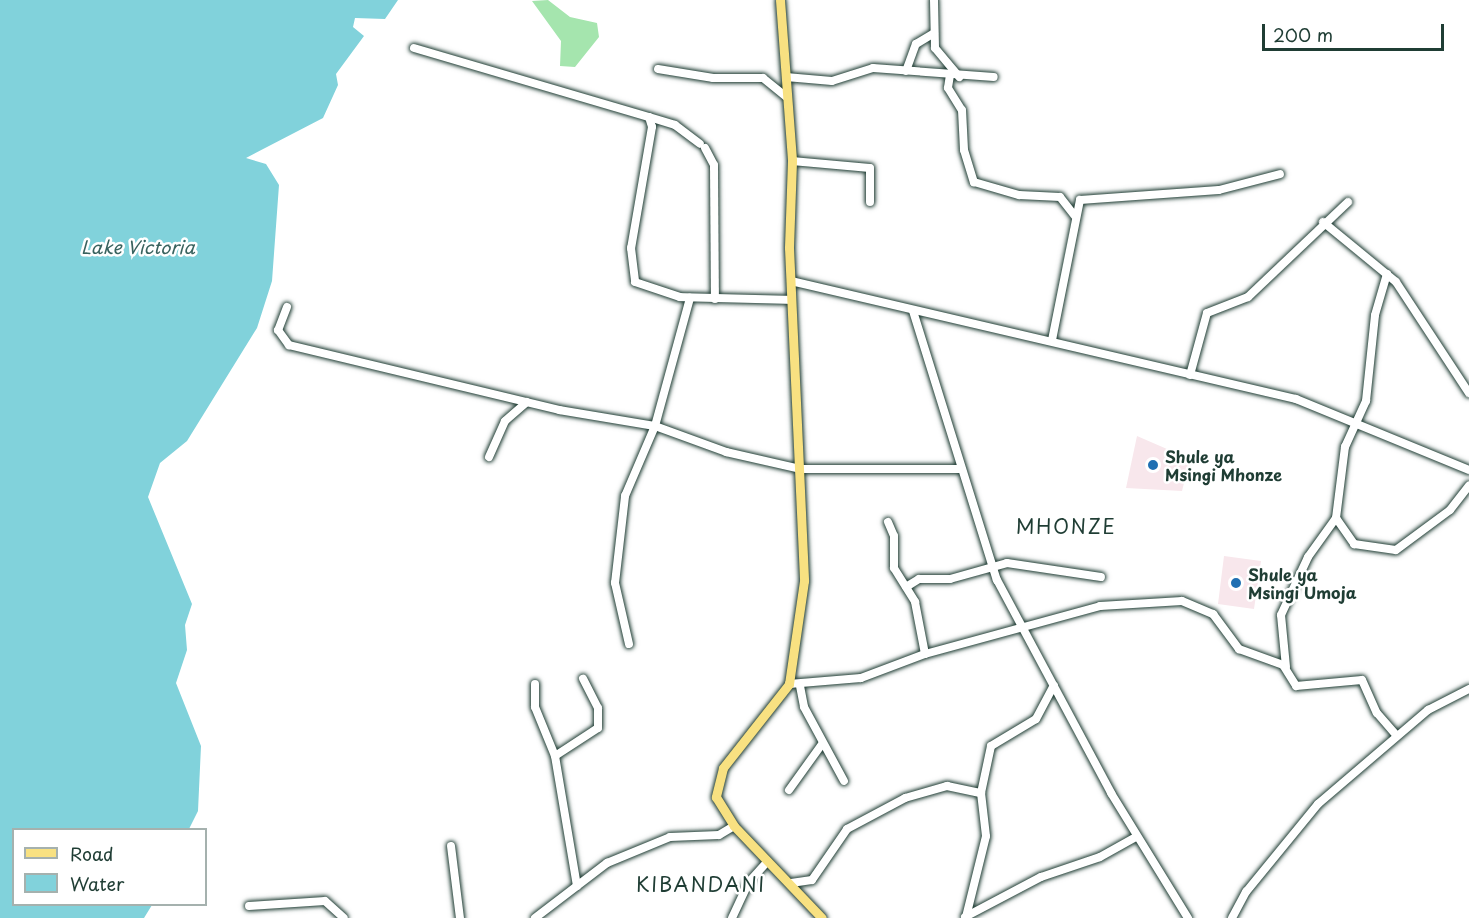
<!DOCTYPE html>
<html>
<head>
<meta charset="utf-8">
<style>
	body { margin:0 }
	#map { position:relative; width:1469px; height:918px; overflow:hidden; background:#fff; font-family:"Playpen Sans",sans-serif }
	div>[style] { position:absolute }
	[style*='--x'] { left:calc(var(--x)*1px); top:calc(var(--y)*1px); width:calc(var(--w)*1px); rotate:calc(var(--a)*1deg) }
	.built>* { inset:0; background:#f8e7ec }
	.green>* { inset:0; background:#a5e5ae }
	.water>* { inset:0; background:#81d2db }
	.roads { filter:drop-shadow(0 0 2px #1f3d34) drop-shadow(0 0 2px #1f3d34) }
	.minor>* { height:8px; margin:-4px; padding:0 4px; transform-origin:4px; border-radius:4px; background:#fff }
	.major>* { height:9px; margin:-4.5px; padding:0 4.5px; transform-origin:4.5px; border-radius:4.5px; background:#f8e181 }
	.dots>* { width:16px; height:16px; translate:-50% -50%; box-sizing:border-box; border:3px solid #fff; border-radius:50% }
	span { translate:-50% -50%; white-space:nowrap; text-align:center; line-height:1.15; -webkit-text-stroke:5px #fff; paint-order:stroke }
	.poi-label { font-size:16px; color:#1f3d34; font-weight:700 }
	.left { translate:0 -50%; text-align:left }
	.water-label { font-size:18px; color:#38625e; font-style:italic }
	.quarter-label { font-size:20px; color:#1f3d34; letter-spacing:1.5px }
	.legend { position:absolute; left:12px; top:828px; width:195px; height:78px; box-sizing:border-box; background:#fff; border:2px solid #a5b1ae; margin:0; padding:8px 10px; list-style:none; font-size:18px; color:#1f3d34 }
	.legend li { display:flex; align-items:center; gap:12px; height:30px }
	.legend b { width:30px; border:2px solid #a5b1ae }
	.scale { position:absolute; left:1262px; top:24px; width:182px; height:27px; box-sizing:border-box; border:3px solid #1f3d34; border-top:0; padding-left:8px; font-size:18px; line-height:21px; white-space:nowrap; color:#1f3d34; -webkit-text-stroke:4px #fff; paint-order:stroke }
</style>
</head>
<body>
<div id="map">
	<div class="built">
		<i style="clip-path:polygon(1137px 436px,1190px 459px,1182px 491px,1126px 488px)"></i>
		<i style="clip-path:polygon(1224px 556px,1261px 561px,1254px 609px,1218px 604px)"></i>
	</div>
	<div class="green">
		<i style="clip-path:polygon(548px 0,570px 17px,597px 23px,599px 37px,575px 67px,560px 66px,561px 41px,532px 1px)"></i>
	</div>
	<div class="water">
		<i style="clip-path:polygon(0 0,398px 0,385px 19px,355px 18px,353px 27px,364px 36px,336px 74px,338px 85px,323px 118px,246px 158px,266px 164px,279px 185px,272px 281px,257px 328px,187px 441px,160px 463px,148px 497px,192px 604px,185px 625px,187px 650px,176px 683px,201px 746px,198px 811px,189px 829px,14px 830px,14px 904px,152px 905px,144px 918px,0 918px)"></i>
	</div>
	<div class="roads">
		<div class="minor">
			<i style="--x:934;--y:0;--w:48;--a:88.8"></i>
			<i style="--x:935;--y:48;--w:38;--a:50"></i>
			<i style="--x:414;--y:48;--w:245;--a:16.4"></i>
			<i style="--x:649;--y:117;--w:10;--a:73"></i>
			<i style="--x:652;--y:127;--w:123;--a:99.8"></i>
			<i style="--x:631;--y:248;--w:34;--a:83"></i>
			<i style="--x:635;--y:282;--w:47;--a:18.4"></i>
			<i style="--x:680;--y:297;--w:111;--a:1.5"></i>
			<i style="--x:658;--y:69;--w:56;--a:9.3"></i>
			<i style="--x:713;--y:78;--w:50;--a:0"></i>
			<i style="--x:763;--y:78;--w:32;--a:39"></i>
			<i style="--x:906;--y:71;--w:29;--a:-70"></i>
			<i style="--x:916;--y:44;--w:21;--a:-31"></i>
			<i style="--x:950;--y:75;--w:13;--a:99"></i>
			<i style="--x:948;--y:88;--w:26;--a:58"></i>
			<i style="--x:962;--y:110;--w:40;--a:87.1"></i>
			<i style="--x:964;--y:150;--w:34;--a:73"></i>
			<i style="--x:974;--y:182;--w:47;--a:16.1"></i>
			<i style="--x:1019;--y:195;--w:41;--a:2.8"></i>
			<i style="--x:1060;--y:197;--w:24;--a:52"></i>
			<i style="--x:786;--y:77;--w:46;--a:5"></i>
			<i style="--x:832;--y:81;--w:43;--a:-17.6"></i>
			<i style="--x:873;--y:68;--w:121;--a:4.3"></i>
			<i style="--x:649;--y:117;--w:27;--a:17"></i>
			<i style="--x:675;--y:125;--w:31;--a:37"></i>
			<i style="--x:705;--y:148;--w:19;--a:62"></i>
			<i style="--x:714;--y:165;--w:134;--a:89.6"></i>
			<i style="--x:792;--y:161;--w:78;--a:5.1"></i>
			<i style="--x:870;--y:168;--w:34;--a:90"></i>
			<i style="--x:1323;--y:222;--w:94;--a:39.4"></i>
			<i style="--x:1396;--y:282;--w:133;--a:56.7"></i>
			<i style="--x:791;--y:281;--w:519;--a:13.15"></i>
			<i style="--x:1296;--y:399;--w:187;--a:22.3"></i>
			<i style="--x:287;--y:307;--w:25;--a:111"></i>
			<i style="--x:278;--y:330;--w:19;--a:54"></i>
			<i style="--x:289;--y:345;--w:278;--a:13.5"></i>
			<i style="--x:559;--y:410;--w:97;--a:9.5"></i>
			<i style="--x:655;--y:426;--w:76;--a:20.1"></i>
			<i style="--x:726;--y:452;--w:77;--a:12.8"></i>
			<i style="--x:801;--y:469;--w:159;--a:0"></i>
			<i style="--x:913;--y:311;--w:282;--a:72.7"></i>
			<i style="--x:997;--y:580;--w:242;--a:61.8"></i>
			<i style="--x:1111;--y:793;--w:147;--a:58.4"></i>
			<i style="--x:1052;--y:340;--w:143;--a:-78.7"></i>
			<i style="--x:1080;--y:200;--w:139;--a:-4.1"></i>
			<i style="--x:1219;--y:190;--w:63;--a:-14.7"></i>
			<i style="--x:1190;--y:375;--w:64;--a:-74.7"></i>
			<i style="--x:1207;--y:313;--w:44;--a:-21.3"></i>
			<i style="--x:1248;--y:297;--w:138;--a:-43.5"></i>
			<i style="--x:489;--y:457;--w:39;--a:-66"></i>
			<i style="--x:505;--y:421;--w:29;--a:-41"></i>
			<i style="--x:1336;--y:518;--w:32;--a:55"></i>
			<i style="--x:1354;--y:544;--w:42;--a:8.1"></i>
			<i style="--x:1396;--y:550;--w:67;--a:-36.5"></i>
			<i style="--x:1450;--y:510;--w:31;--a:-52"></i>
			<i style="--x:888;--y:522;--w:15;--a:67"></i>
			<i style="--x:894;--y:536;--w:32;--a:90"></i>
			<i style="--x:894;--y:568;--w:40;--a:58"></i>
			<i style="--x:915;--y:602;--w:53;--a:79.1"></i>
			<i style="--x:906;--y:587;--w:15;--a:-32"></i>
			<i style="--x:919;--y:579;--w:31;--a:0"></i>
			<i style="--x:950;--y:579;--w:59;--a:-15.7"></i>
			<i style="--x:1007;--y:563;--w:95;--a:8.5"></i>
			<i style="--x:629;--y:644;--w:63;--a:-102.9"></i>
			<i style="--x:615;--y:583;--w:88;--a:-83.4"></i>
			<i style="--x:625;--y:496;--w:76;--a:-66.8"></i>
			<i style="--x:655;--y:426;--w:133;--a:-74.7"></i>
			<i style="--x:1286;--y:667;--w:52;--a:-95.5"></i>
			<i style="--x:1281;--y:615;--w:64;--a:-65"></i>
			<i style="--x:1308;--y:557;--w:48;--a:-54.3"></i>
			<i style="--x:1336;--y:518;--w:72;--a:-82.8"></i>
			<i style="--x:1345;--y:447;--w:51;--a:-65.5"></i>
			<i style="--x:1366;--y:401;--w:86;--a:-84"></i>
			<i style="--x:1375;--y:315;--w:43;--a:-73.7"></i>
			<i style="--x:535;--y:684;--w:23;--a:90"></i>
			<i style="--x:535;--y:707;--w:53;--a:67.8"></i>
			<i style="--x:555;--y:756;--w:132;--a:80.4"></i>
			<i style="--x:789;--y:684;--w:72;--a:-4.8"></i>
			<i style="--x:861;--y:678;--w:68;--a:-20.6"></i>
			<i style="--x:925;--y:654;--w:181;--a:-15.3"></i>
			<i style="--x:1100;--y:606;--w:82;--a:-3.5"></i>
			<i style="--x:1182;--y:601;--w:34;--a:23"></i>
			<i style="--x:1213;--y:614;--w:44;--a:53.4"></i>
			<i style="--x:1239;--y:649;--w:47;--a:20"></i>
			<i style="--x:1283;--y:665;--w:25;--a:58"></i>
			<i style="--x:1296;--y:686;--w:66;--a:-5.2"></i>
			<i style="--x:1362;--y:680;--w:36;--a:66"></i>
			<i style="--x:1377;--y:713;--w:29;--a:49"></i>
			<i style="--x:800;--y:686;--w:21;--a:79"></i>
			<i style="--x:804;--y:707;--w:84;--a:61.6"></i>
			<i style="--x:555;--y:756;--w:51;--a:-33.1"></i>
			<i style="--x:598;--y:728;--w:20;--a:-90"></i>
			<i style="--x:598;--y:708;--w:33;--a:-117"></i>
			<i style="--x:789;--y:790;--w:57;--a:-54.3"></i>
			<i style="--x:451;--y:846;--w:73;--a:82.9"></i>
			<i style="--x:791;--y:883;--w:21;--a:-8"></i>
			<i style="--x:812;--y:880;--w:62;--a:-55.5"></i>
			<i style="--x:847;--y:829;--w:66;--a:-28.1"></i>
			<i style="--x:905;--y:798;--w:44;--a:-15.9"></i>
			<i style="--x:947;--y:786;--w:35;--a:12"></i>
			<i style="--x:249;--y:906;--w:76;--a:-3.8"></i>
			<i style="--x:325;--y:901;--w:25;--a:42"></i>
			<i style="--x:965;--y:917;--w:86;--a:-27.8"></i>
			<i style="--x:1041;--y:877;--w:62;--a:-18.7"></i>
			<i style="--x:1100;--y:857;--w:41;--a:-29.1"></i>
			<i style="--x:966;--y:917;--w:83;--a:-76.1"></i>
			<i style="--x:986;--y:836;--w:43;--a:-96.6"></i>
			<i style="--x:981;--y:793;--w:48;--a:-78"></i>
			<i style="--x:991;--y:746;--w:52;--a:-31"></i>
			<i style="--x:1036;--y:719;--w:38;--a:-62"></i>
			<i style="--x:535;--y:918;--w:91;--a:-37.4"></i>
			<i style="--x:607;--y:863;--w:68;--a:-22.4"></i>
			<i style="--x:670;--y:837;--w:49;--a:-2.3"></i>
			<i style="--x:719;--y:835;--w:17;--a:-31"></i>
			<i style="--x:732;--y:918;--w:40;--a:-65"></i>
			<i style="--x:749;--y:882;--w:28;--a:-48"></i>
			<i style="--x:1232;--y:918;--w:30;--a:-62"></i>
			<i style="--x:1246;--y:892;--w:114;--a:-50.7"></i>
			<i style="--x:1318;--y:804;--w:145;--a:-40.5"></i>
			<i style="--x:1428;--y:710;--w:46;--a:-27.1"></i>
		</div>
		<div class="major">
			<i style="--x:780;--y:0;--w:161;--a:85.7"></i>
			<i style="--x:792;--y:161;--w:87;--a:92"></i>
			<i style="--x:789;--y:248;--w:333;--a:87.4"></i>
			<i style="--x:804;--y:581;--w:104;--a:98.3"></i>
			<i style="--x:789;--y:684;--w:107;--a:128.2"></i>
			<i style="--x:723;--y:768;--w:30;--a:104"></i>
			<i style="--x:716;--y:797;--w:34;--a:58"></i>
			<i style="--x:734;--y:826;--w:127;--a:46.3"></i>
		</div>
	</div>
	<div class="dots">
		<i style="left:1153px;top:465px;background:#1f6fb2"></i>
		<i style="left:1236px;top:583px;background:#1f6fb2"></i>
	</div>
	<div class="poi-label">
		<span class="left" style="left:1165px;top:465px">Shule ya<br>Msingi Mhonze</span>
		<span class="left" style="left:1248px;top:583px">Shule ya<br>Msingi Umoja</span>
	</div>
	<div class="water-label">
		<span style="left:138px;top:247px">Lake Victoria</span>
	</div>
	<div class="quarter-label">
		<span style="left:1066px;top:526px">MHONZE</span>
		<span style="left:701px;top:884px">KIBANDANI</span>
	</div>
	<ul class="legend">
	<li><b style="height:8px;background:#f8e181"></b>Road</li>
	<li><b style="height:16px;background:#81d2db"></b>Water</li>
	</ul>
	<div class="scale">200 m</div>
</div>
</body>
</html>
